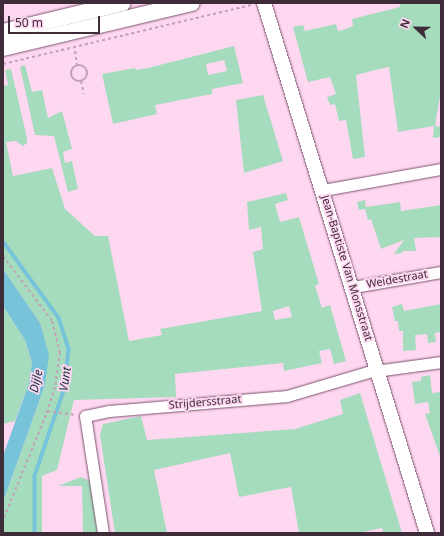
<!DOCTYPE html>
<html>
<head>
<meta charset="utf-8">
<style>
	body { margin:0 }
	#map { position:relative; width:444px; height:536px; overflow:hidden; background:#fed7f0; font-family:"Noto Sans",sans-serif }
	div>[style] { position:absolute }
	[style*='--x'] { left:calc(var(--x)*1px); top:calc(var(--y)*1px); width:calc(var(--w)*1px); rotate:calc(var(--a)*1deg) }
	.green>* { inset:0; background:#a6dcbe }
	.water>* { inset:0; background:#77c3da }
	.stream>* { height:3.5px; margin:-1.75px; padding:0 1.75px; transform-origin:1.75px; border-radius:1.75px; background:#77c3da }
	.path>* { height:2px; margin-top:-1px; transform-origin:0; background:repeating-linear-gradient(90deg,#c2a2b7 0 3px,transparent 0 6px) }
	.path>.ring { margin:-1px; padding:0; box-sizing:content-box; background:none; border:2px solid #c2a2b7; border-radius:50% }
	.roads { filter:drop-shadow(0 0 1px #7d546f) drop-shadow(0 0 1px #7d546f) }
	.minor>* { height:11px; margin:-5.5px; padding:0 5.5px; transform-origin:5.5px; border-radius:5.5px; background:#fff }
	.tertiary>* { height:14px; margin:-7px; padding:0 7px; transform-origin:7px; border-radius:7px; background:#fff }
	.secondary>* { height:16px; margin:-8px; padding:0 8px; transform-origin:8px; border-radius:8px; background:#fff }
	span { translate:-50% -50%; white-space:nowrap; text-align:center; line-height:1.15; -webkit-text-stroke:3.5px #fed7f0; paint-order:stroke }
	.street-label { font-size:11px; color:#3e2c38 }
	.water-label { font-size:12px; color:#0b303b; font-style:italic }
	.frame { position:absolute; inset:0; border:4px solid #3e2c38; pointer-events:none }
	.north { position:absolute; left:396px; top:8px; width:40px; height:40px; -webkit-text-stroke:3px #fed7f0; paint-order:stroke; rotate:292deg; font-size:11px; font-weight:700; line-height:16px; text-align:center; color:#3e2c38 }
	.north::after { content:''; display:block; margin:auto; width:14px; height:18px; background:#3e2c38; clip-path:polygon(50% 0,100% 100%,50% 72%,0 100%) }
	.scale { position:absolute; left:8px; top:16px; width:92px; height:18px; box-sizing:border-box; border:2px solid #3e2c38; border-top:0; padding-left:5px; font-size:12px; line-height:14px; white-space:nowrap; color:#3e2c38; -webkit-text-stroke:3px #fed7f0; paint-order:stroke }
</style>
</head>
<body>
<div id="map">
	<div class="green">
		<i style="clip-path:polygon(400px 3px,441px 3px,441px 90px,435px 126px,441px 127px,441px 137px,433px 138px,434px 126px,398px 132px,389px 67px,379px 69px,356px 75px,365px 157px,353px 159px,346px 120px,339px 121px,335px 104px,330px 105px,327px 97px,336px 94px,330px 77px,308px 82px,293px 27px,303px 25px,305px 31px,336px 24px,338px 31px,346px 29px,353px 26px,352px 19px,400px 7px)"></i>
		<i style="clip-path:polygon(evenodd,234px 46px,243px 83px,212px 89px,212px 94px,155px 105px,157px 114px,113px 124px,102px 74px,135px 68px,136px 70px,148px 68px,234px 46px,224px 60px,227px 71px,208px 75px,206px 64px,224px 60px)"></i>
		<i style="clip-path:polygon(25px 65px,32px 92px,42px 90px,48px 118px,62px 111px,72px 149px,63px 152px,65px 163px,72px 161px,78px 189px,68px 192px,54px 136px,35px 135px,20px 67px)"></i>
		<i style="clip-path:polygon(evenodd,11px 69px,27px 138px,27px 143px,23px 146px,16px 141px,6px 142px,13px 176px,52px 168px,65px 209px,95px 236px,108px 236px,129px 341px,162px 335px,160px 329px,262px 311px,253px 252px,263px 249px,261px 227px,249px 230px,247px 202px,286px 193px,288px 200px,275px 204px,280px 222px,299px 217px,319px 284px,315px 286px,322px 308px,330px 305px,346px 361px,334px 364px,330px 349px,319px 351px,322px 363px,284px 371px,283px 363px,175px 374px,176px 397px,74px 400px,57px 470px,42px 476px,42px 533px,3px 533px,3px 502px,45px 385px,40px 323px,3px 269px,3px 86px,8px 85px,5px 70px,11px 69px,289px 306px,292px 317px,275px 320px,273px 311px,289px 306px)"></i>
		<i style="clip-path:polygon(263px 95px,283px 161px,244px 173px,236px 100px)"></i>
		<i style="clip-path:polygon(365px 200px,366px 207px,400px 202px,401px 211px,441px 205px,441px 237px,414px 238px,416px 251px,402px 251px,402px 253px,394px 254px,404px 240px,381px 249px,371px 219px,368px 220px,365px 209px,359px 210px,357px 202px)"></i>
		<i style="clip-path:polygon(402px 304px,404px 311px,441px 304px,441px 332px,435px 333px,436px 342px,428px 343px,427px 334px,415px 335px,416px 350px,403px 351px,403px 331px,399px 331px,398px 321px,395px 321px,392px 307px)"></i>
		<i style="clip-path:polygon(3px 306px,25px 340px,32px 362px,29px 383px,15px 421px,3px 424px)"></i>
		<i style="clip-path:polygon(430px 375px,432px 393px,441px 392px,441px 459px,425px 414px,430px 413px,428px 402px,415px 404px,412px 382px,421px 381px,421px 377px)"></i>
		<i style="clip-path:polygon(360px 393px,402px 533px,383px 533px,382px 528px,358px 533px,299px 533px,291px 487px,239px 497px,230px 453px,154px 470px,167px 533px,115px 533px,100px 435px,103px 424px,141px 416px,147px 440px,295px 429px,343px 414px,340px 400px)"></i>
		<i style="clip-path:polygon(81px 477px,90px 481px,99px 533px,83px 533px,82px 486px,58px 486px)"></i>
	</div>
	<div class="water">
		<i style="clip-path:polygon(3px 269px,40px 323px,49px 355px,45px 385px,3px 502px,3px 456px,29px 383px,32px 362px,25px 340px,3px 306px)"></i>
	</div>
	<div class="stream">
		<i style="--x:3;--y:241;--w:95;--a:54"></i>
		<i style="--x:59;--y:318;--w:33;--a:72"></i>
		<i style="--x:69;--y:349;--w:39;--a:96"></i>
		<i style="--x:65;--y:388;--w:93;--a:108.8"></i>
		<i style="--x:35;--y:476;--w:57;--a:90"></i>
	</div>
	<div class="path">
		<i style="--x:75;--y:51;--w:14;--a:82"></i>
		<i style="--x:3;--y:64;--w:255;--a:-13.4"></i>
		<i class="ring" style="left:71px;top:65px;width:14px;height:14px"></i>
		<i style="--x:81;--y:81;--w:13;--a:77"></i>
		<i style="--x:3;--y:256;--w:81;--a:53"></i>
		<i style="--x:52;--y:321;--w:32;--a:76"></i>
		<i style="--x:60;--y:352;--w:35;--a:98"></i>
		<i style="--x:55;--y:387;--w:29;--a:108"></i>
		<i style="--x:46;--y:415;--w:113;--a:112.3"></i>
		<i style="--x:47;--y:411;--w:27;--a:8"></i>
	</div>
	<div class="roads">
		<div class="minor">
			<i style="--x:323;--y:190;--w:120;--a:-10.1"></i>
			<i style="--x:353;--y:287;--w:89;--a:-9.7"></i>
			<i style="--x:103;--y:533;--w:118;--a:-98.7"></i>
			<i style="--x:85;--y:416;--w:25;--a:-12"></i>
			<i style="--x:109;--y:411;--w:179;--a:-4.8"></i>
			<i style="--x:287;--y:396;--w:84;--a:-16.5"></i>
			<i style="--x:368;--y:372;--w:74;--a:-7.8"></i>
		</div>
		<div class="tertiary">
			<i style="--x:264;--y:3;--w:554;--a:72.9"></i>
		</div>
		<div class="secondary">
			<i style="--x:3;--y:32;--w:123;--a:-13.6"></i>
			<i style="--x:3;--y:48;--w:194;--a:-13.4"></i>
		</div>
	</div>
	<div class="street-label">
		<span style="left:347px;top:268px;rotate:73deg">Jean-Baptiste Van Monsstraat</span>
		<span style="left:397px;top:279px;rotate:-10deg">Weidestraat</span>
		<span style="left:205px;top:402px;rotate:-5deg">Strijdersstraat</span>
	</div>
	<div class="water-label">
		<span style="left:65px;top:379px;rotate:-81deg">Vunt</span>
		<span style="left:36px;top:381px;rotate:-77deg">Dijle</span>
	</div>
	<div class="frame"></div>
	<div class="north">N</div>
	<div class="scale">50 m</div>
</div>
</body>
</html>
